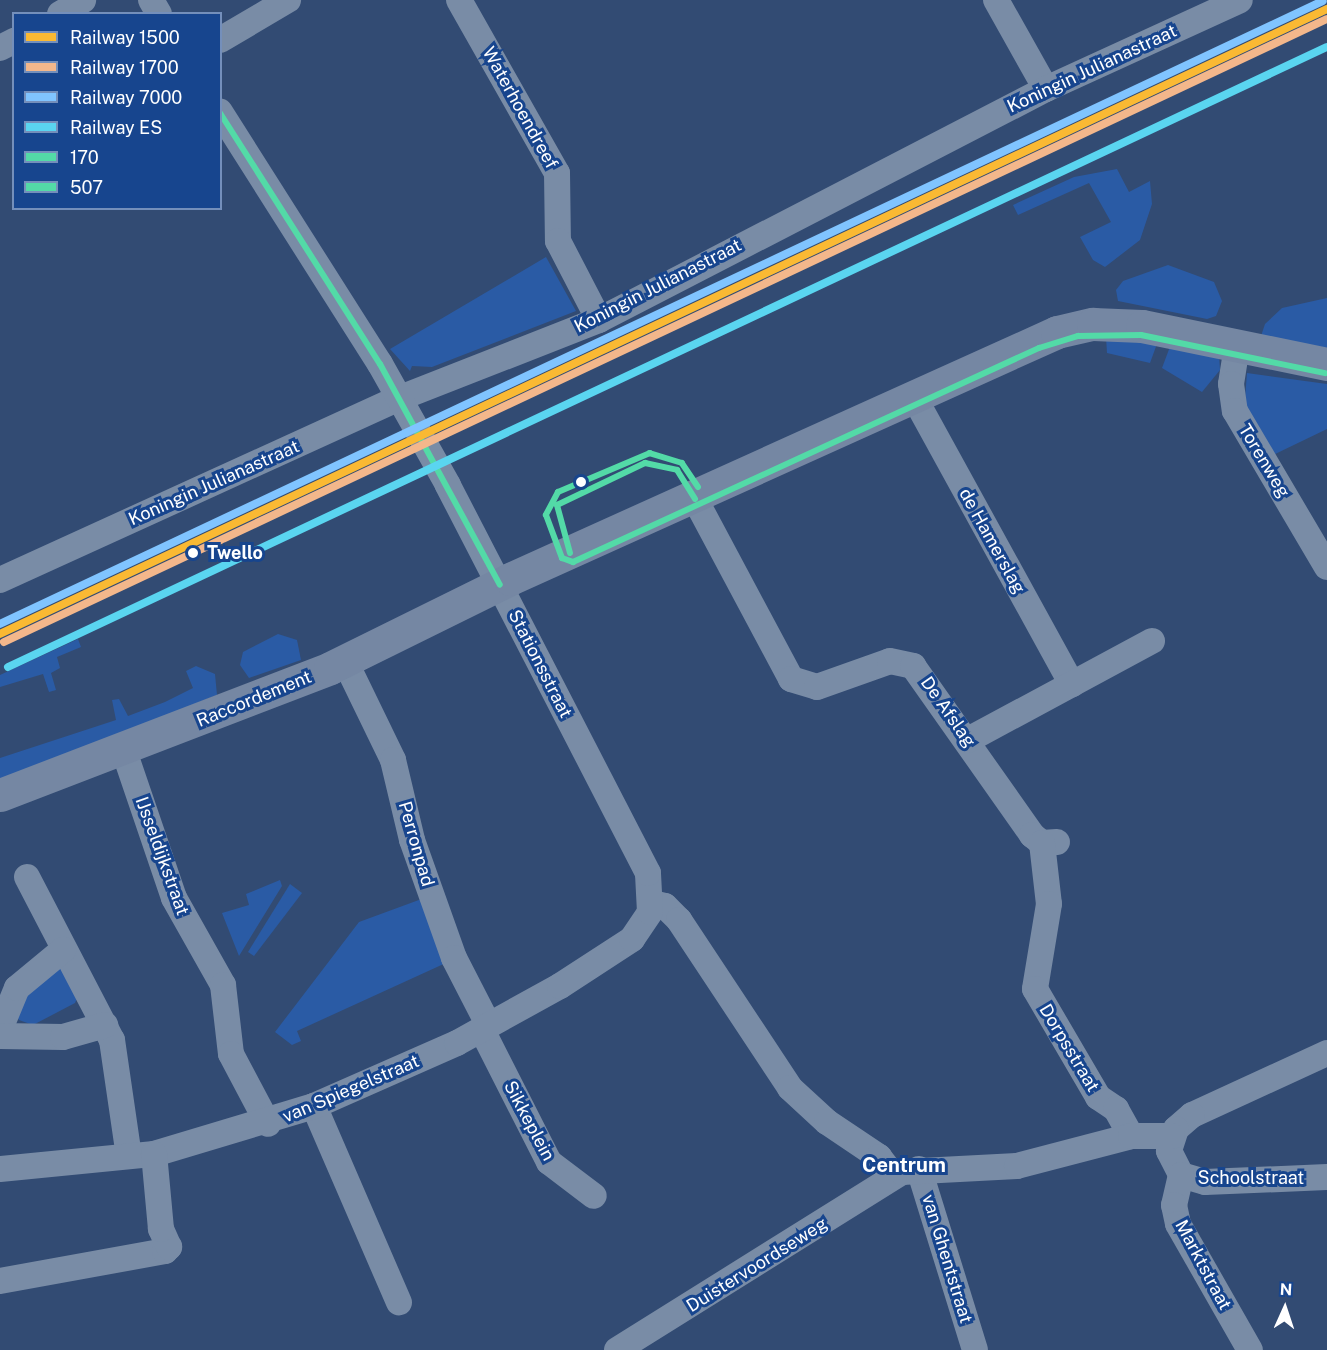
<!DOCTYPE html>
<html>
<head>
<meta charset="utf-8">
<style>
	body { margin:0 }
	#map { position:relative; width:1327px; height:1350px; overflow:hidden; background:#324b73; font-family:"Public Sans",sans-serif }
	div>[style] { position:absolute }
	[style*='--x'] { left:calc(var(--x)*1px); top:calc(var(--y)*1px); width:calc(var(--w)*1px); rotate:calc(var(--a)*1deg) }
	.green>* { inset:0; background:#2a5ba5 }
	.street>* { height:26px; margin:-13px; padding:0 13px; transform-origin:13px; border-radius:13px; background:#798ca6 }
	.secondary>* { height:33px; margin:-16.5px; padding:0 16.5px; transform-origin:16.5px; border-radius:16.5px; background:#7587a3 }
	.bus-1>* { height:6px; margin:-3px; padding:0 3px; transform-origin:3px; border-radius:3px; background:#53daa7 }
	.bus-2>* { height:6px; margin:-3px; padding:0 3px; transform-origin:3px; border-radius:3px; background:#53daa7 }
	.rail-1>* { height:8px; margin:-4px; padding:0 4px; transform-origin:4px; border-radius:4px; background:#fab933 }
	.rail-2>* { height:8px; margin:-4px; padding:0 4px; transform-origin:4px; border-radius:4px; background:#f3b78b }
	.rail-3>* { height:8px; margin:-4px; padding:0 4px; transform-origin:4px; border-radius:4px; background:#80c4ff }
	.rail-4>* { height:8px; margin:-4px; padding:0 4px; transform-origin:4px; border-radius:4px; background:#5ad5f0 }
	.dots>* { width:16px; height:16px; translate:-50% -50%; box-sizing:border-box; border:3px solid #17458e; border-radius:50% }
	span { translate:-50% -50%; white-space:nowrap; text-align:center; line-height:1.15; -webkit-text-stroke:6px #17458e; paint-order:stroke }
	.street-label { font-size:18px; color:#fff }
	.stop-label { font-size:18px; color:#fff; font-weight:700 }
	.left { translate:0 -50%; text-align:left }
	.neighbourhood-label { font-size:20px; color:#fff; font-weight:700 }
	.legend { position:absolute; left:12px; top:12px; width:210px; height:198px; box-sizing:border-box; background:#17458e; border:2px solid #748fbb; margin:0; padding:8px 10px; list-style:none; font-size:18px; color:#fff }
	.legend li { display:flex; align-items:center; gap:12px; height:30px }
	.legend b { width:30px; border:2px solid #748fbb }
	.north { position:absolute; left:1255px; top:1278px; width:60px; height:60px; -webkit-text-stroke:4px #17458e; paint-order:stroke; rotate:3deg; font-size:16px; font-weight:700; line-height:24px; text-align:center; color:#fff }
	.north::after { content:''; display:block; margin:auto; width:21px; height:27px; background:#fff; clip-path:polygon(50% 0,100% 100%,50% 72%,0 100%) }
</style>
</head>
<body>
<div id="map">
	<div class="green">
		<i style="clip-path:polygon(1117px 169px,1129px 192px,1150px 181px,1152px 204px,1140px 240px,1105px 267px,1093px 260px,1080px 237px,1111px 222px,1089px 183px,1018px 215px,1013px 205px,1074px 177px)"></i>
		<i style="clip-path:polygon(546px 257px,576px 311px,432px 367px,412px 366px,410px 371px,390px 349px)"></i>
		<i style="clip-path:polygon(1168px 265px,1214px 282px,1222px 301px,1216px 316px,1207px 319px,1118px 301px,1116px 290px,1123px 281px)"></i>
		<i style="clip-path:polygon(1327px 298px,1327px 350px,1260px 339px,1265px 324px,1282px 308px)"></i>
		<i style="clip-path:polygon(1106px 337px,1158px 341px,1150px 363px,1107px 353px)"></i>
		<i style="clip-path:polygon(1171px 344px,1219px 354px,1220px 370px,1202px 392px,1162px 368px)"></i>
		<i style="clip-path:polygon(1247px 373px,1327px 384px,1327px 429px,1271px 456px,1244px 411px)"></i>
		<i style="clip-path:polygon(278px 634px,297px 640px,301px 660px,249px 678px,240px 665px,243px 652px)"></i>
		<i style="clip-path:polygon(78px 639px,81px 647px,57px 657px,60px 668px,51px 673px,56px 690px,49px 692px,43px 674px,0 687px,0 675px)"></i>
		<i style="clip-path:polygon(196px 666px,215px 674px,217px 695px,0 782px,0 758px,116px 720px,112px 700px,119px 699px,128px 716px,165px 702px,193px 688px,186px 671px)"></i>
		<i style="clip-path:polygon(280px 880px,282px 886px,239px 956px,222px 913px,249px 905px,246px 894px)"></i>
		<i style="clip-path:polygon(290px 884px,302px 893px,254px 956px,248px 952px)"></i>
		<i style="clip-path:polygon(427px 897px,448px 962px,297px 1031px,301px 1041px,292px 1045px,275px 1032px,359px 922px)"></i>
		<i style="clip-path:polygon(62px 968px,78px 996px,75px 1003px,33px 1025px,19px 1020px,15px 1015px,42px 970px)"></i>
	</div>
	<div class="street">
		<i style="--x:151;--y:0;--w:16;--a:60"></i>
		<i style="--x:459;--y:0;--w:199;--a:60.5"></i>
		<i style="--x:557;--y:173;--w:68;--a:89.2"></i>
		<i style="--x:558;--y:241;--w:89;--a:62.6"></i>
		<i style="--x:996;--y:0;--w:102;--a:60.7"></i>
		<i style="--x:60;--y:14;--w:27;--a:-31"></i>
		<i style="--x:220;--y:40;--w:79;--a:-30.5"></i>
		<i style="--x:0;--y:48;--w:16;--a:-27"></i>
		<i style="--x:1237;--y:346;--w:38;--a:99"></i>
		<i style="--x:1231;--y:384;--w:27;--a:82"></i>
		<i style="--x:1235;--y:411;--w:181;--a:59.5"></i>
		<i style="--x:914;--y:397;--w:328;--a:61.2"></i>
		<i style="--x:695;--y:499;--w:204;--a:61.9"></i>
		<i style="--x:791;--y:679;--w:27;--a:17"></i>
		<i style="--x:817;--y:687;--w:77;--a:-19.6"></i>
		<i style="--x:890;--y:661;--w:24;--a:12"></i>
		<i style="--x:913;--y:666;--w:207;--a:54.8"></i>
		<i style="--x:1032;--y:835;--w:13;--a:39"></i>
		<i style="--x:1042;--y:843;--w:15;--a:-4"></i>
		<i style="--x:0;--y:580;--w:439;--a:-24.5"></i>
		<i style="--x:400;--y:398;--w:214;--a:-21.4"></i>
		<i style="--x:599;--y:320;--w:503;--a:-27.33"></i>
		<i style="--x:1046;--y:89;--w:213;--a:-24.6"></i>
		<i style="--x:345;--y:661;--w:110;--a:64.1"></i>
		<i style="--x:393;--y:760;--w:82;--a:76.6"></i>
		<i style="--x:412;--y:840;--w:125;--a:70.4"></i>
		<i style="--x:454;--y:958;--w:76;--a:62.8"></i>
		<i style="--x:968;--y:740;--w:209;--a:-28.3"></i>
		<i style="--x:124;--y:751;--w:155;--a:71.2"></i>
		<i style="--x:174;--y:898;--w:100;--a:60.6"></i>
		<i style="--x:223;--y:985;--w:69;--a:83.4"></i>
		<i style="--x:231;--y:1054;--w:79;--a:62.1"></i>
		<i style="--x:1042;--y:843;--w:61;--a:83.5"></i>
		<i style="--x:1049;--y:904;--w:86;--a:99.4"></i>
		<i style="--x:1035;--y:989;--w:125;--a:59.7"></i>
		<i style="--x:1098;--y:1097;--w:22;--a:34"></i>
		<i style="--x:1116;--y:1109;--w:31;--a:61"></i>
		<i style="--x:27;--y:877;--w:184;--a:62.5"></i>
		<i style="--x:112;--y:1040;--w:117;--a:81.7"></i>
		<i style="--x:652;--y:903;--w:13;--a:13"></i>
		<i style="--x:665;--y:906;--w:20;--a:45"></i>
		<i style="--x:679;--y:920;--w:201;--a:56.5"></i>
		<i style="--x:790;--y:1088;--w:50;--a:42.6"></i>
		<i style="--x:827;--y:1122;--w:63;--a:33.9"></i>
		<i style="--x:879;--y:1157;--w:24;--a:52"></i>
		<i style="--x:0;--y:1029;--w:44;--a:-67.5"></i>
		<i style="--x:17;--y:988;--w:60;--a:-39.6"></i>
		<i style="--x:482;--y:1030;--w:148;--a:63.1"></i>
		<i style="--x:549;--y:1162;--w:56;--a:37.1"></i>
		<i style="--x:0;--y:1036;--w:63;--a:0.9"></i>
		<i style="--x:63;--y:1037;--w:44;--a:-15.9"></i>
		<i style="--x:1327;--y:1053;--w:149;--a:155.3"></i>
		<i style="--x:1192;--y:1115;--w:21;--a:139"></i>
		<i style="--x:1176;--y:1129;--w:23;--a:108"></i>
		<i style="--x:1169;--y:1151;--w:27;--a:63"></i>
		<i style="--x:1181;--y:1175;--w:25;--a:16"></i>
		<i style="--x:1205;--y:1182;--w:122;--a:-2.3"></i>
		<i style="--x:314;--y:1106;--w:214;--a:66.6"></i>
		<i style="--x:0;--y:1169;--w:155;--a:-5.6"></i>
		<i style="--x:154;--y:1154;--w:167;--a:-16.7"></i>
		<i style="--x:314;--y:1106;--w:156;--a:-23.8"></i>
		<i style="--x:457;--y:1043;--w:118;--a:-29"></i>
		<i style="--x:560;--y:986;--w:86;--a:-33.1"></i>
		<i style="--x:632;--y:939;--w:32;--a:-56"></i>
		<i style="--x:650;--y:912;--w:39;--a:-93"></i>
		<i style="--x:648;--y:873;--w:437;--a:-117.3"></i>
		<i style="--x:448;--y:485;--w:139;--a:-119.3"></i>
		<i style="--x:380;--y:364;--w:299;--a:-122.4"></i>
		<i style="--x:919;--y:1169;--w:189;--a:72.8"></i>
		<i style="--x:1181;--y:1175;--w:31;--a:103"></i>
		<i style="--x:1174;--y:1205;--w:19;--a:78"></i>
		<i style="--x:1178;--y:1224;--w:145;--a:60.3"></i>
		<i style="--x:0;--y:1281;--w:168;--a:-10.3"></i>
		<i style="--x:165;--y:1251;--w:6;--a:-45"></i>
		<i style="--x:169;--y:1247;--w:20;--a:-114"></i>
		<i style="--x:161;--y:1229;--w:75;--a:-95.3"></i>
		<i style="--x:617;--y:1350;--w:336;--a:-32"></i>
		<i style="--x:902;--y:1172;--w:115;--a:-3"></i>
		<i style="--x:1017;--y:1166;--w:118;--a:-14.7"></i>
		<i style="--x:1131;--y:1136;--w:41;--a:0"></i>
	</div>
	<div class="secondary">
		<i style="--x:0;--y:795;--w:354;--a:-21"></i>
		<i style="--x:330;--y:668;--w:201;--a:-26.3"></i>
		<i style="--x:510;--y:579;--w:600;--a:-24.3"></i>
		<i style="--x:1057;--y:332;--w:37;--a:-13"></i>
		<i style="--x:1093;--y:324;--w:49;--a:2.3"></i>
		<i style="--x:1142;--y:326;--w:189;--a:11.6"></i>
	</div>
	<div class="bus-1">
		<i style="--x:220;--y:113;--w:298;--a:57.5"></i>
		<i style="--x:380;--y:364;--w:251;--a:61.5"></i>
		<i style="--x:570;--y:553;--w:50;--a:-105.2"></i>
		<i style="--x:557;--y:505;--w:98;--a:-25.5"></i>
		<i style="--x:645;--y:463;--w:33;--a:12"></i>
		<i style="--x:677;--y:470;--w:34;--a:58"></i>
	</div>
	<div class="bus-2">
		<i style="--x:698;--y:487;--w:29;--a:-124"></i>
		<i style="--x:682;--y:463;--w:34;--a:-163"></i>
		<i style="--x:650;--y:453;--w:100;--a:157"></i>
		<i style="--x:558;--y:492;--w:26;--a:118"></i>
		<i style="--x:546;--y:515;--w:46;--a:69.6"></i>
		<i style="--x:562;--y:558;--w:12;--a:20"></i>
		<i style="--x:573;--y:562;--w:513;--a:-24.67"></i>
		<i style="--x:1039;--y:348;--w:41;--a:-17.1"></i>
		<i style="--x:1078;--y:336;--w:63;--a:-0.9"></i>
		<i style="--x:1141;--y:335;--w:188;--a:11.7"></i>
	</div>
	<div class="rail-1">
		<i style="--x:0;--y:634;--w:1467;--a:-25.22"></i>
	</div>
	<div class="rail-2">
		<i style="--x:4;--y:642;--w:1462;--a:-25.22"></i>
	</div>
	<div class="rail-3">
		<i style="--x:0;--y:624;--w:1462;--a:-25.22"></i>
	</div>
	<div class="rail-4">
		<i style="--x:8;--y:667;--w:1457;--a:-25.18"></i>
	</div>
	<div class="dots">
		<i style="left:581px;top:482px;background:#fff"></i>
		<i style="left:193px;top:553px;background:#fff"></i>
	</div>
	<div class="street-label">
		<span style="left:1092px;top:69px;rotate:-25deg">Koningin Julianastraat</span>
		<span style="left:520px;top:108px;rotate:61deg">Waterhoendreef</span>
		<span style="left:658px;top:286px;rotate:-27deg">Koningin Julianastraat</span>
		<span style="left:1264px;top:461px;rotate:59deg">Torenweg</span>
		<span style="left:214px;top:483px;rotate:-24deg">Koningin Julianastraat</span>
		<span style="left:992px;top:541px;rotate:61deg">de Hamerslag</span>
		<span style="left:540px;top:664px;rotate:63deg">Stationsstraat</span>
		<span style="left:254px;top:699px;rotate:-22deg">Raccordement</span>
		<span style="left:948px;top:712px;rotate:55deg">De Afslag</span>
		<span style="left:416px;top:844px;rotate:74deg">Perronpad</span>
		<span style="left:162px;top:856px;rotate:70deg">IJsseldijkstraat</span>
		<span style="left:1069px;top:1048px;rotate:59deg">Dorpsstraat</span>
		<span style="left:351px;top:1089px;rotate:-23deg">van Spiegelstraat</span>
		<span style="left:529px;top:1121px;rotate:62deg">Sikkeplein</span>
		<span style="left:1251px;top:1178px">Schoolstraat</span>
		<span style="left:947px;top:1259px;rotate:73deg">van Ghentstraat</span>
		<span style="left:757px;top:1265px;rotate:-32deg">Duistervoordseweg</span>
		<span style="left:1203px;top:1265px;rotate:62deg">Marktstraat</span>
	</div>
	<div class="stop-label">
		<span class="left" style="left:207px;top:553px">Twello</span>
	</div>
	<div class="neighbourhood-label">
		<span style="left:904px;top:1165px">Centrum</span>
	</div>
	<ul class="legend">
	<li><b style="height:8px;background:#fab933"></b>Railway 1500</li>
	<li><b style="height:8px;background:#f3b78b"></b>Railway 1700</li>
	<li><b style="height:8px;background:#80c4ff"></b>Railway 7000</li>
	<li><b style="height:8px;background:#5ad5f0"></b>Railway ES</li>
	<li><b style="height:8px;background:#53daa7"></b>170</li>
	<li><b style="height:8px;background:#53daa7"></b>507</li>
	</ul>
	<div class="north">N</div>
</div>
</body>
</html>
